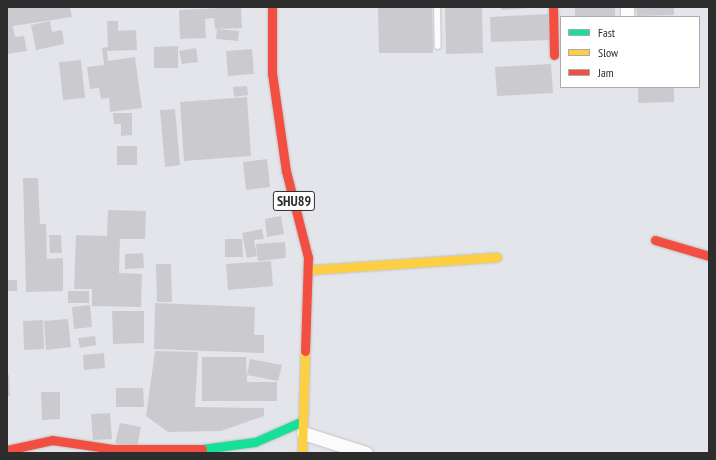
<!DOCTYPE html>
<html>
<head>
<meta charset="utf-8">
<style>
	body { margin:0 }
	#map { position:relative; width:716px; height:460px; overflow:hidden; background:#e4e5ea; font-family:"PT Sans Narrow",sans-serif }
	div>[style] { position:absolute }
	[style*='--x'] { left:calc(var(--x)*1px); top:calc(var(--y)*1px); width:calc(var(--w)*1px); rotate:calc(var(--a)*1deg) }
	.building>* { inset:0; background:#cbcbcf }
	.roads { filter:drop-shadow(0 0 1px #c2c2c2) drop-shadow(0 0 1px #c2c2c2) }
	.lane>* { height:6px; margin:-3px; padding:0 3px; transform-origin:3px; border-radius:3px; background:#fbfbfc }
	.street>* { height:13px; margin:-6.5px; padding:0 6.5px; transform-origin:6.5px; border-radius:6.5px; background:#fbfbfc }
	.fast>* { height:9px; margin:-4.5px; padding:0 4.5px; transform-origin:4.5px; border-radius:4.5px; background:#16e098 }
	.slow>* { height:9px; margin:-4.5px; padding:0 4.5px; transform-origin:4.5px; border-radius:4.5px; background:#ffcf43 }
	.jam>* { height:9px; margin:-4.5px; padding:0 4.5px; transform-origin:4.5px; border-radius:4.5px; background:#f24e42 }
	span { translate:-50% -50%; white-space:nowrap; text-align:center; line-height:1.15; -webkit-text-stroke:3.5px #fff; paint-order:stroke }
	.shield-label span { padding:1px 3px; background:#fff; border:1px solid; border-radius:3px; -webkit-text-stroke-width:0 }
	.shield-label { font-size:14px; color:#2d2d2d; font-weight:700 }
	.frame { position:absolute; inset:0; border:8px solid #2d2d2d; pointer-events:none }
	.legend { position:absolute; left:560px; top:16px; width:140px; height:72px; box-sizing:border-box; background:#fff; border:1px solid #ababab; margin:0; padding:5px 7px; list-style:none; font-size:12px; color:#2d2d2d }
	.legend li { display:flex; align-items:center; gap:8px; height:20px }
	.legend b { width:20px; border:1px solid #ababab }
</style>
</head>
<body>
<div id="map">
	<div class="building">
		<i style="clip-path:polygon(7px 7px,70px 7px,72px 17px,13px 26px,15px 37px,24px 36px,27px 51px,7px 54px)"></i>
		<i style="clip-path:polygon(241px 7px,242px 28px,215px 29px,214px 18px,205px 19px,206px 38px,180px 39px,179px 10px)"></i>
		<i style="clip-path:polygon(378px 7px,432px 7px,433px 53px,379px 53px)"></i>
		<i style="clip-path:polygon(445px 7px,482px 7px,483px 53px,446px 54px)"></i>
		<i style="clip-path:polygon(501px 7px,530px 7px,530px 8px,501px 10px)"></i>
		<i style="clip-path:polygon(615px 7px,615px 17px,575px 17px,575px 8px)"></i>
		<i style="clip-path:polygon(636px 7px,674px 7px,674px 15px,637px 16px)"></i>
		<i style="clip-path:polygon(548px 14px,549px 40px,491px 42px,490px 17px)"></i>
		<i style="clip-path:polygon(50px 21px,52px 32px,62px 30px,64px 44px,36px 50px,31px 25px)"></i>
		<i style="clip-path:polygon(107px 21px,118px 21px,118px 31px,136px 30px,137px 50px,107px 51px,108px 61px,135px 57px,142px 108px,110px 112px,109px 98px,101px 99px,99px 88px,90px 89px,87px 67px,104px 65px,102px 48px,108px 47px)"></i>
		<i style="clip-path:polygon(217px 29px,239px 31px,238px 41px,216px 39px)"></i>
		<i style="clip-path:polygon(178px 46px,178px 68px,154px 68px,154px 47px)"></i>
		<i style="clip-path:polygon(196px 48px,198px 62px,182px 64px,179px 51px)"></i>
		<i style="clip-path:polygon(252px 49px,254px 74px,228px 76px,226px 51px)"></i>
		<i style="clip-path:polygon(81px 60px,85px 98px,63px 100px,59px 62px)"></i>
		<i style="clip-path:polygon(551px 64px,553px 93px,497px 96px,495px 67px)"></i>
		<i style="clip-path:polygon(247px 86px,248px 95px,234px 97px,233px 87px)"></i>
		<i style="clip-path:polygon(638px 87px,674px 87px,674px 102px,638px 103px)"></i>
		<i style="clip-path:polygon(247px 97px,251px 156px,184px 161px,180px 102px)"></i>
		<i style="clip-path:polygon(175px 109px,180px 165px,165px 167px,160px 110px)"></i>
		<i style="clip-path:polygon(113px 113px,132px 113px,132px 135px,121px 136px,121px 124px,114px 124px)"></i>
		<i style="clip-path:polygon(117px 146px,137px 146px,137px 165px,117px 165px)"></i>
		<i style="clip-path:polygon(267px 159px,270px 187px,246px 190px,243px 162px)"></i>
		<i style="clip-path:polygon(23px 178px,38px 178px,40px 224px,46px 224px,47px 259px,63px 258px,63px 291px,26px 292px)"></i>
		<i style="clip-path:polygon(108px 210px,146px 211px,145px 239px,120px 239px,119px 273px,142px 274px,141px 307px,92px 306px,92px 289px,74px 289px,76px 235px,107px 236px)"></i>
		<i style="clip-path:polygon(281px 216px,284px 234px,267px 237px,265px 219px)"></i>
		<i style="clip-path:polygon(262px 229px,264px 239px,254px 240px,257px 256px,247px 258px,242px 233px)"></i>
		<i style="clip-path:polygon(49px 235px,61px 235px,62px 253px,50px 253px)"></i>
		<i style="clip-path:polygon(225px 239px,242px 239px,243px 257px,225px 257px)"></i>
		<i style="clip-path:polygon(285px 242px,286px 258px,258px 261px,256px 244px)"></i>
		<i style="clip-path:polygon(143px 253px,144px 268px,125px 269px,125px 254px)"></i>
		<i style="clip-path:polygon(271px 261px,273px 286px,228px 290px,226px 264px)"></i>
		<i style="clip-path:polygon(156px 264px,171px 264px,172px 302px,157px 302px)"></i>
		<i style="clip-path:polygon(7px 280px,17px 280px,17px 291px,7px 291px)"></i>
		<i style="clip-path:polygon(68px 291px,89px 291px,89px 303px,68px 303px)"></i>
		<i style="clip-path:polygon(155px 303px,255px 307px,254px 335px,264px 335px,264px 353px,154px 349px)"></i>
		<i style="clip-path:polygon(90px 305px,92px 327px,74px 329px,72px 307px)"></i>
		<i style="clip-path:polygon(112px 311px,144px 311px,144px 343px,113px 344px)"></i>
		<i style="clip-path:polygon(68px 319px,71px 347px,46px 350px,44px 321px)"></i>
		<i style="clip-path:polygon(43px 320px,44px 349px,24px 350px,23px 321px)"></i>
		<i style="clip-path:polygon(95px 336px,96px 345px,80px 348px,78px 338px)"></i>
		<i style="clip-path:polygon(155px 351px,198px 352px,195px 407px,264px 408px,264px 416px,221px 431px,168px 432px,146px 416px)"></i>
		<i style="clip-path:polygon(104px 353px,105px 368px,84px 370px,83px 355px)"></i>
		<i style="clip-path:polygon(202px 357px,246px 357px,247px 382px,277px 382px,277px 401px,202px 401px)"></i>
		<i style="clip-path:polygon(250px 359px,282px 365px,278px 381px,247px 375px)"></i>
		<i style="clip-path:polygon(7px 375px,9px 375px,10px 396px,7px 396px)"></i>
		<i style="clip-path:polygon(116px 388px,143px 388px,144px 407px,116px 407px)"></i>
		<i style="clip-path:polygon(41px 392px,60px 392px,60px 419px,42px 420px)"></i>
		<i style="clip-path:polygon(110px 413px,112px 439px,93px 440px,91px 414px)"></i>
		<i style="clip-path:polygon(120px 423px,141px 427px,137px 448px,115px 443px)"></i>
	</div>
	<div class="roads">
		<div class="lane">
			<i style="--x:437;--y:7;--w:39;--a:89"></i>
		</div>
		<div class="street">
			<i style="--x:627;--y:7;--w:10;--a:90"></i>
			<i style="--x:303;--y:433;--w:66;--a:17.6"></i>
		</div>
		<div class="fast">
			<i style="--x:202;--y:449;--w:53;--a:-7.5"></i>
			<i style="--x:255;--y:442;--w:52;--a:-23.6"></i>
		</div>
		<div class="slow">
			<i style="--x:308;--y:270;--w:189;--a:-3.9"></i>
			<i style="--x:302;--y:453;--w:102;--a:-88.3"></i>
		</div>
		<div class="jam">
			<i style="--x:272;--y:7;--w:66;--a:90"></i>
			<i style="--x:272;--y:73;--w:99;--a:81.9"></i>
			<i style="--x:286;--y:171;--w:89;--a:75.7"></i>
			<i style="--x:308;--y:257;--w:94;--a:91.8"></i>
			<i style="--x:553;--y:7;--w:48;--a:88.8"></i>
			<i style="--x:655;--y:240;--w:56;--a:16.5"></i>
			<i style="--x:7;--y:450;--w:46;--a:-12.5"></i>
			<i style="--x:52;--y:440;--w:63;--a:8.3"></i>
			<i style="--x:114;--y:449;--w:88;--a:0"></i>
		</div>
	</div>
	<div class="shield-label">
		<span style="left:294px;top:201px">SHU89</span>
	</div>
	<div class="frame"></div>
	<ul class="legend">
	<li><b style="height:5px;background:#16e098"></b>Fast</li>
	<li><b style="height:5px;background:#ffcf43"></b>Slow</li>
	<li><b style="height:5px;background:#f24e42"></b>Jam</li>
	</ul>
</div>
</body>
</html>
